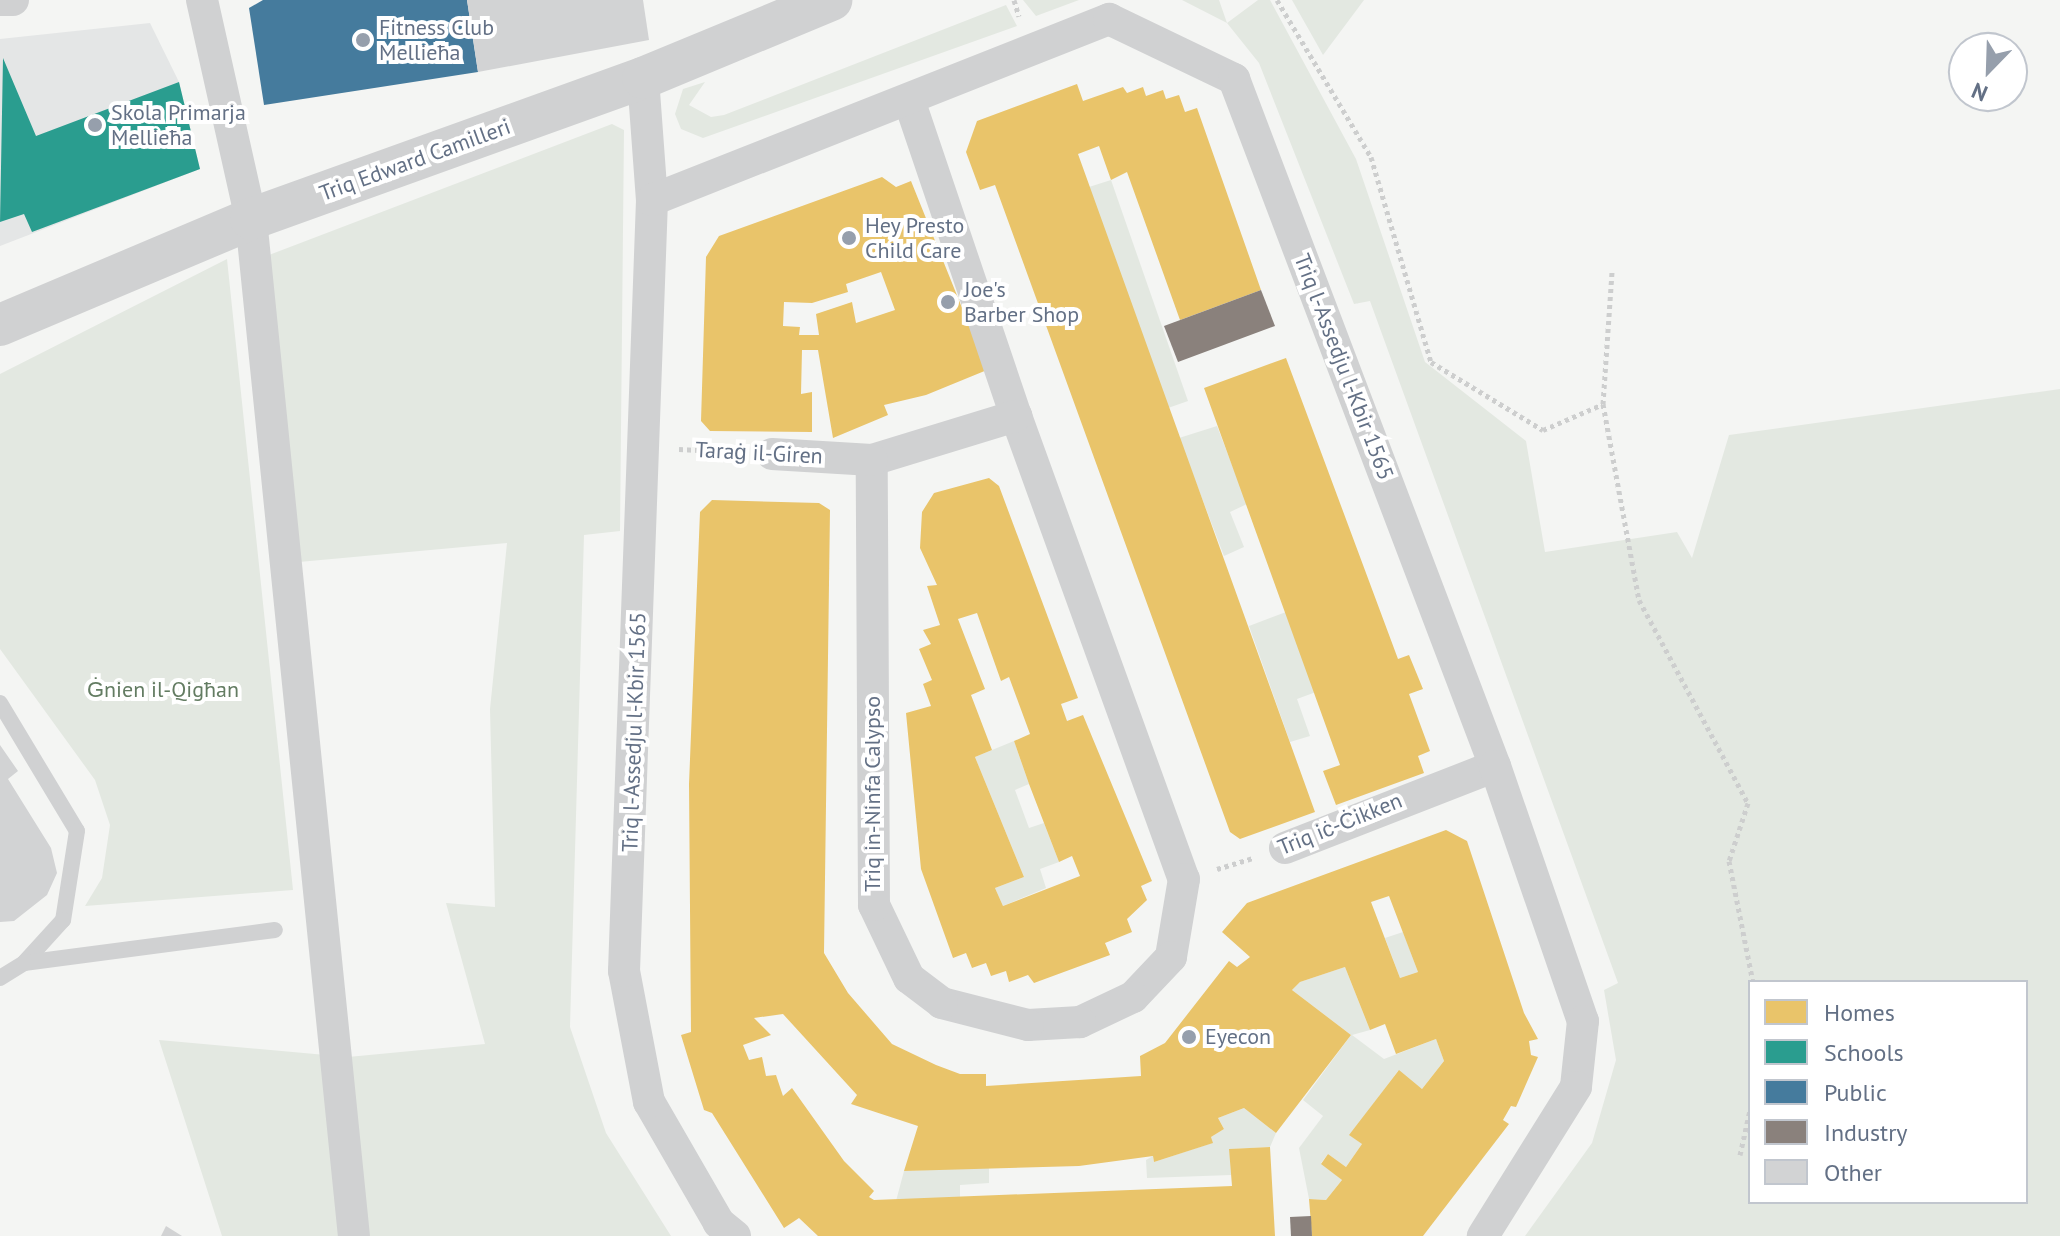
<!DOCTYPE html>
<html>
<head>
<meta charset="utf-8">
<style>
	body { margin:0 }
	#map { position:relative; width:2060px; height:1236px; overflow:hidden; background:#f4f5f3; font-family:"PT Sans",sans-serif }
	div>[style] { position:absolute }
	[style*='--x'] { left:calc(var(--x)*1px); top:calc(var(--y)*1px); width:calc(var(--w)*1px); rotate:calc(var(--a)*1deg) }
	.built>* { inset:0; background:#e4e6e6 }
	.green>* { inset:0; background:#e3e8e1 }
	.homes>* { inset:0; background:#e9c46a }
	.schools>* { inset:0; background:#2a9d8f }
	.public>* { inset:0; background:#457b9d }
	.industry>* { inset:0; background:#8a817c }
	.building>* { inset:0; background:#d2d3d4 }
	.path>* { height:5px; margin-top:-2.5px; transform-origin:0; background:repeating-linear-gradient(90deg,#cdcece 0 4px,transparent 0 8px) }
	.service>* { height:16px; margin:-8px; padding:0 8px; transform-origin:8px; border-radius:8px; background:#d0d1d2 }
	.minor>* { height:32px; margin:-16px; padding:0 16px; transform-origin:16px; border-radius:16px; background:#d0d1d2 }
	.tertiary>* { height:42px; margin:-21px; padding:0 21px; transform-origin:21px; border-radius:21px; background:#d0d1d2 }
	.dots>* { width:22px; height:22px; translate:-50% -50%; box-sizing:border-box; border:4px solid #fff; border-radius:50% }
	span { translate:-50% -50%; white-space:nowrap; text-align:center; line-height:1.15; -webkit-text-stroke:8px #fff; paint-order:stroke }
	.poi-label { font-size:22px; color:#637085 }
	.left { translate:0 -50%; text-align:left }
	.street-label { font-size:22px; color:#637085 }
	.park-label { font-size:22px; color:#637c62 }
	.legend { position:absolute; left:1748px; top:980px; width:280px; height:224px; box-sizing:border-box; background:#fff; border:2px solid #c1c6ce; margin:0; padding:10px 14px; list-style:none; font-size:24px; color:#637085 }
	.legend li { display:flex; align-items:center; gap:16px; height:40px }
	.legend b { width:40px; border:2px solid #c1c6ce }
	.north { position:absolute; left:1948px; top:32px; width:80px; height:80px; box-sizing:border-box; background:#fff; border:2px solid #c1c6ce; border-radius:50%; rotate:203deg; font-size:22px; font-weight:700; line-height:32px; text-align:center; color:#637085 }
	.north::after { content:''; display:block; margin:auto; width:28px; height:36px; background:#969fac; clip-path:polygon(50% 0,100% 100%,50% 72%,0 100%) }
</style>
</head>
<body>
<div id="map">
	<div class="built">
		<i style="clip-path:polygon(150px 23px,179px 82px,200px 169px,0 246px,0 39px)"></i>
	</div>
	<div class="green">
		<i style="clip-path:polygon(1023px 0,1079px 0,1036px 16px)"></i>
		<i style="clip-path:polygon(evenodd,1182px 0,1219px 0,1227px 23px,1258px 0,1270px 0,1356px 159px,1425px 362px,1526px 441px,1545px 552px,1677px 532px,1692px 558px,1729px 435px,2060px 389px,2060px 1236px,1525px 1236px,1592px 1143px,1616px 1060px,1604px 990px,1618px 983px,1370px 301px,1354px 304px,1259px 63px,1227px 23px,1182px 0,1750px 982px,2026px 982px,2026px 1202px,1750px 1202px,1750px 982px)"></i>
		<i style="clip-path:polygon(1292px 0,1364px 0,1323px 55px)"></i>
		<i style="clip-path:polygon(1006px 5px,1017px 26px,703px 138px,681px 129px,675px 114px,683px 89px,705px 82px,689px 105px,711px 117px,724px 115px)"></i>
		<i style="clip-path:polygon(612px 124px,624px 130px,620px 531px,584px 535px,570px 1027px,606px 1133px,671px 1236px,222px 1236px,159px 1040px,348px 1057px,485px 1044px,446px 903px,495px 907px,490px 709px,507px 543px,299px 562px,269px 255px)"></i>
		<i style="clip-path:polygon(1111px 180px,1188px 401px,1168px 408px,1089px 187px)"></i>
		<i style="clip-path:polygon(227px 259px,293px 890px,85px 906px,102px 878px,110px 825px,95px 780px,0 649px,0 374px)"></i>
		<i style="clip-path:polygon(1217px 426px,1247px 504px,1230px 512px,1244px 547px,1224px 556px,1179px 438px)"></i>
		<i style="clip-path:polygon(1286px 612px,1316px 692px,1297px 699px,1310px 736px,1290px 742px,1249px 626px)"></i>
		<i style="clip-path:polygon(1014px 741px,1029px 784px,1015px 790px,1029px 828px,1044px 823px,1059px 862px,1040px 869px,1046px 888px,1003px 906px,995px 888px,1024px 877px,975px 757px)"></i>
		<i style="clip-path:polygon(1403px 932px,1418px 972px,1400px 978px,1385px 938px)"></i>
		<i style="clip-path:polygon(1345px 967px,1370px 1030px,1352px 1035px,1384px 1059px,1436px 1039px,1444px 1061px,1422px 1089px,1398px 1071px,1350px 1135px,1362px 1144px,1346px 1167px,1328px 1154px,1321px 1163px,1342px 1180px,1326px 1200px,1309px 1199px,1299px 1148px,1323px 1116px,1303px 1100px,1351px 1035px,1292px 990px,1300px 982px)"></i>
		<i style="clip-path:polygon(1244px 1108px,1276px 1133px,1270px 1147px,1230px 1149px,1231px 1175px,1147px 1178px,1146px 1160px,1153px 1156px,1154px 1162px,1212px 1143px,1211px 1137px,1224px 1129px,1218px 1118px)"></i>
		<i style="clip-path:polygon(989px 1167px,989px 1183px,960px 1185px,960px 1198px,896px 1201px,904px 1171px)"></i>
	</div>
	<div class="homes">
		<i style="clip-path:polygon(1077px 84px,1083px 101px,1123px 87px,1127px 93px,1143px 87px,1146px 96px,1163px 90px,1166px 99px,1179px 95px,1185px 112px,1197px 108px,1261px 290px,1180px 320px,1127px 172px,1111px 180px,1099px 146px,1078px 154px,1315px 812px,1240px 839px,1230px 832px,995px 185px,980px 190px,966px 152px,977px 121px)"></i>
		<i style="clip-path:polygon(evenodd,882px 177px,896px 187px,911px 181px,987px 370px,926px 395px,884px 405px,888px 415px,833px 438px,818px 350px,802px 350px,801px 394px,812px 392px,812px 432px,710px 431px,701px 421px,706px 257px,719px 236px,882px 177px,881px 272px,895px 310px,856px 323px,852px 302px,816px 314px,819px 335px,799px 335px,800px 327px,783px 326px,784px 302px,812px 303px,848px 292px,846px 284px,881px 272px)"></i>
		<i style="clip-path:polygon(1286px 358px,1398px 659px,1409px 655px,1423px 689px,1409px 694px,1430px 751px,1418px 756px,1424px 773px,1336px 805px,1323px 771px,1340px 765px,1204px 388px)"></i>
		<i style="clip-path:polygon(evenodd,989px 478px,999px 486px,1078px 698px,1061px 704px,1067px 721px,1083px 715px,1152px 881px,1141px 886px,1147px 900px,1127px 919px,1132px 932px,1105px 943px,1110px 955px,1034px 983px,1028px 975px,1009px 982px,1006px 971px,991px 976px,986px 963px,972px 968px,966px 953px,953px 958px,921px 869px,906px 713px,931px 706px,923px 684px,932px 680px,919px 649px,931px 644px,923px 630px,940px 625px,927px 586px,937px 585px,920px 548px,922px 512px,934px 493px,989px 478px,977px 613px,1001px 681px,1009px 677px,1030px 734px,1014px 741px,1029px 784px,1059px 862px,1072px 856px,1080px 876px,1003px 906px,995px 888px,1024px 877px,975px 757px,992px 750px,971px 695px,985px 689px,958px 619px,977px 613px)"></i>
		<i style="clip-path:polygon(evenodd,712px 500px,819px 503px,830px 510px,824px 953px,848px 993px,892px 1044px,936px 1065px,960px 1074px,986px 1074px,986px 1086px,1141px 1076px,1140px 1056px,1165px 1043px,1229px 961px,1237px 967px,1250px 957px,1222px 932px,1247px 903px,1446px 830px,1467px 841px,1524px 1013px,1538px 1039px,1529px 1041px,1531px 1055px,1538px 1057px,1516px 1107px,1511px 1106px,1503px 1120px,1509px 1124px,1423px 1236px,1312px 1236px,1309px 1199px,1326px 1200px,1342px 1180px,1321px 1164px,1328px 1154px,1346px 1167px,1362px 1144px,1349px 1135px,1399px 1070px,1422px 1089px,1444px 1061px,1436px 1039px,1396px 1054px,1385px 1024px,1370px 1030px,1345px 967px,1300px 982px,1292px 990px,1351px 1035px,1276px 1133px,1244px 1108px,1218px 1118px,1224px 1129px,1211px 1137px,1213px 1143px,1154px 1162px,1153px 1156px,1079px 1166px,904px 1171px,918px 1126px,851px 1104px,857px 1095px,783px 1014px,754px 1018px,771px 1035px,743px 1045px,749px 1060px,762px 1057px,766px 1076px,776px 1075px,783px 1096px,792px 1088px,844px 1161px,874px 1191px,869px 1197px,874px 1200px,1232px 1186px,1229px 1149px,1270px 1147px,1275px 1236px,818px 1236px,799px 1218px,784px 1228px,712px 1113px,704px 1110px,681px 1035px,691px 1032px,689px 784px,700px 512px,712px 500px,1389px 896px,1418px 972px,1400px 978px,1371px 902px,1389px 896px)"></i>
	</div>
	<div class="schools">
		<i style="clip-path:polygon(3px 58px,36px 136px,179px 82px,200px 169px,32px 232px,24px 214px,0 222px)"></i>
	</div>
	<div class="public">
		<i style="clip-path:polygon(263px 0,467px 0,478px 72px,264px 105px,249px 8px)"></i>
	</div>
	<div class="industry">
		<i style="clip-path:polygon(1261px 290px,1275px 326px,1178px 362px,1164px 326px)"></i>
		<i style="clip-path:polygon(1311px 1216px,1312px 1236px,1291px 1236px,1290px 1217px)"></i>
	</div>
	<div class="building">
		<i style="clip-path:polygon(467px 0,643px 0,649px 40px,478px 72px)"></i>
		<i style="clip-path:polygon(0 745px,18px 771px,8px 779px,51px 848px,57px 873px,47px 895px,14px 921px,0 922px)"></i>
		<i style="clip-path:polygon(166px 1226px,182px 1236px,161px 1236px)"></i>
	</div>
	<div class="path">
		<i style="--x:1014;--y:0;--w:17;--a:73"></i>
		<i style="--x:1277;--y:0;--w:183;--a:59.1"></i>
		<i style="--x:1371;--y:157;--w:214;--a:73.7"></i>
		<i style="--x:1431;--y:362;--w:131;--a:31.3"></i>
		<i style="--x:1543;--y:430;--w:65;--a:-23.4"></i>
		<i style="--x:1603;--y:404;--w:132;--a:-86.1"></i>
		<i style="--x:1603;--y:404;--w:199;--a:79.6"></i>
		<i style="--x:1639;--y:600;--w:230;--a:61.8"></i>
		<i style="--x:1748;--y:803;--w:61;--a:108.1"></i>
		<i style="--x:1729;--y:861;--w:123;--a:78.8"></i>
		<i style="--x:679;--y:449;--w:58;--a:3"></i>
		<i style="--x:1217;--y:869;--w:38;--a:-17"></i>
		<i style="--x:1740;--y:1155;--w:46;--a:-77.5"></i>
	</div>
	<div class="service">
		<i style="--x:0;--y:703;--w:149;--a:59"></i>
		<i style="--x:77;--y:831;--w:90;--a:98.9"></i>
		<i style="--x:63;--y:920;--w:58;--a:132.2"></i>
		<i style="--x:0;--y:978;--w:28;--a:-32"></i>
		<i style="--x:24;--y:963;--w:253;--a:-7.5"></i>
	</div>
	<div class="minor">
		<i style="--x:0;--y:0;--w:13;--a:0"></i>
		<i style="--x:202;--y:0;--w:224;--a:77.4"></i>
		<i style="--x:251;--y:219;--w:1022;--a:84.22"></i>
		<i style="--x:643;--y:78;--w:122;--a:85.8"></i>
		<i style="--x:909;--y:100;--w:334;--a:71.3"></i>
		<i style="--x:1016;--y:416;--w:493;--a:70.1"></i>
		<i style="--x:1184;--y:879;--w:79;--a:99.5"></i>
		<i style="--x:1171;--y:957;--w:55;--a:133.5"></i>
		<i style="--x:1133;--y:997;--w:59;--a:154.7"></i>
		<i style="--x:1080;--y:1022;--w:52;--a:176.7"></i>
		<i style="--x:1028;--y:1025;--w:89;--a:-165.7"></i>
		<i style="--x:942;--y:1003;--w:41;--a:-142.9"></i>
		<i style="--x:909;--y:978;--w:81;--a:-115.6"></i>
		<i style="--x:874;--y:905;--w:445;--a:-90.3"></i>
		<i style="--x:872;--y:460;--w:151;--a:-17"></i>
		<i style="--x:772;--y:454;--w:100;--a:3.4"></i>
		<i style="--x:1285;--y:848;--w:225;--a:-21.3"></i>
		<i style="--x:735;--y:1236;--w:21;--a:-141"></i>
		<i style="--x:719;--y:1223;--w:140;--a:-120"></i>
		<i style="--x:649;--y:1102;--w:133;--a:-100.8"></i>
		<i style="--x:624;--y:971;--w:772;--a:-87.92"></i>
		<i style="--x:652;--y:200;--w:492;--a:-21.6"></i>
		<i style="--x:1109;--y:19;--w:139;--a:25.6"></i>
		<i style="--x:1234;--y:79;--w:735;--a:69.2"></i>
		<i style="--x:1495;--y:766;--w:270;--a:71"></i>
		<i style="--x:1583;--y:1021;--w:66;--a:96.1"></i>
		<i style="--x:1576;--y:1087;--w:176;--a:122"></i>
	</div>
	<div class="tertiary">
		<i style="--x:0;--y:325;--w:272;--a:-22.9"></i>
		<i style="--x:251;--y:219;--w:417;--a:-19.8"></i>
		<i style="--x:643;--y:78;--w:204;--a:-22.5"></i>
	</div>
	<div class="dots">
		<i style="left:363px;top:40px;background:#969fac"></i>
		<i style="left:95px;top:125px;background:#969fac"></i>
		<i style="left:849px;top:238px;background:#969fac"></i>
		<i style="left:948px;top:302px;background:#969fac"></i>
		<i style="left:1189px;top:1037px;background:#969fac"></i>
	</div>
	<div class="poi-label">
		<span class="left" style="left:379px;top:40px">Fitness Club<br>Mellieħa</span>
		<span class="left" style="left:111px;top:125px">Skola Primarja<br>Mellieħa</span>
		<span class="left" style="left:865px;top:238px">Hey Presto<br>Child Care</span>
		<span class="left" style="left:964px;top:302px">Joe's<br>Barber Shop</span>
		<span class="left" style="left:1205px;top:1037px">Eyecon</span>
	</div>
	<div class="street-label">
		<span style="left:415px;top:160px;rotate:-20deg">Triq Edward Camilleri</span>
		<span style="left:1344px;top:367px;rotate:69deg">Triq l-Assedju l-Kbir 1565</span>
		<span style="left:759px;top:453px;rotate:3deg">Taraġ il-Giren</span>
		<span style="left:634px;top:732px;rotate:-88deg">Triq l-Assedju l-Kbir 1565</span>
		<span style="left:873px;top:794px;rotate:-90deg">Triq in-Ninfa Calypso</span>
		<span style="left:1340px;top:824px;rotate:-22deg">Triq iċ-Ċikken</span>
	</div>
	<div class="park-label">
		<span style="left:163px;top:690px">Ġnien il-Qigħan</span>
	</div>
	<ul class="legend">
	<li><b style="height:22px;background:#e9c46a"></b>Homes</li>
	<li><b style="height:22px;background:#2a9d8f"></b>Schools</li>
	<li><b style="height:22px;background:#457b9d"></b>Public</li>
	<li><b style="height:22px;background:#8a817c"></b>Industry</li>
	<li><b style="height:22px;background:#d2d3d4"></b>Other</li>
	</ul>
	<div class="north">N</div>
</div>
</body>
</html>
